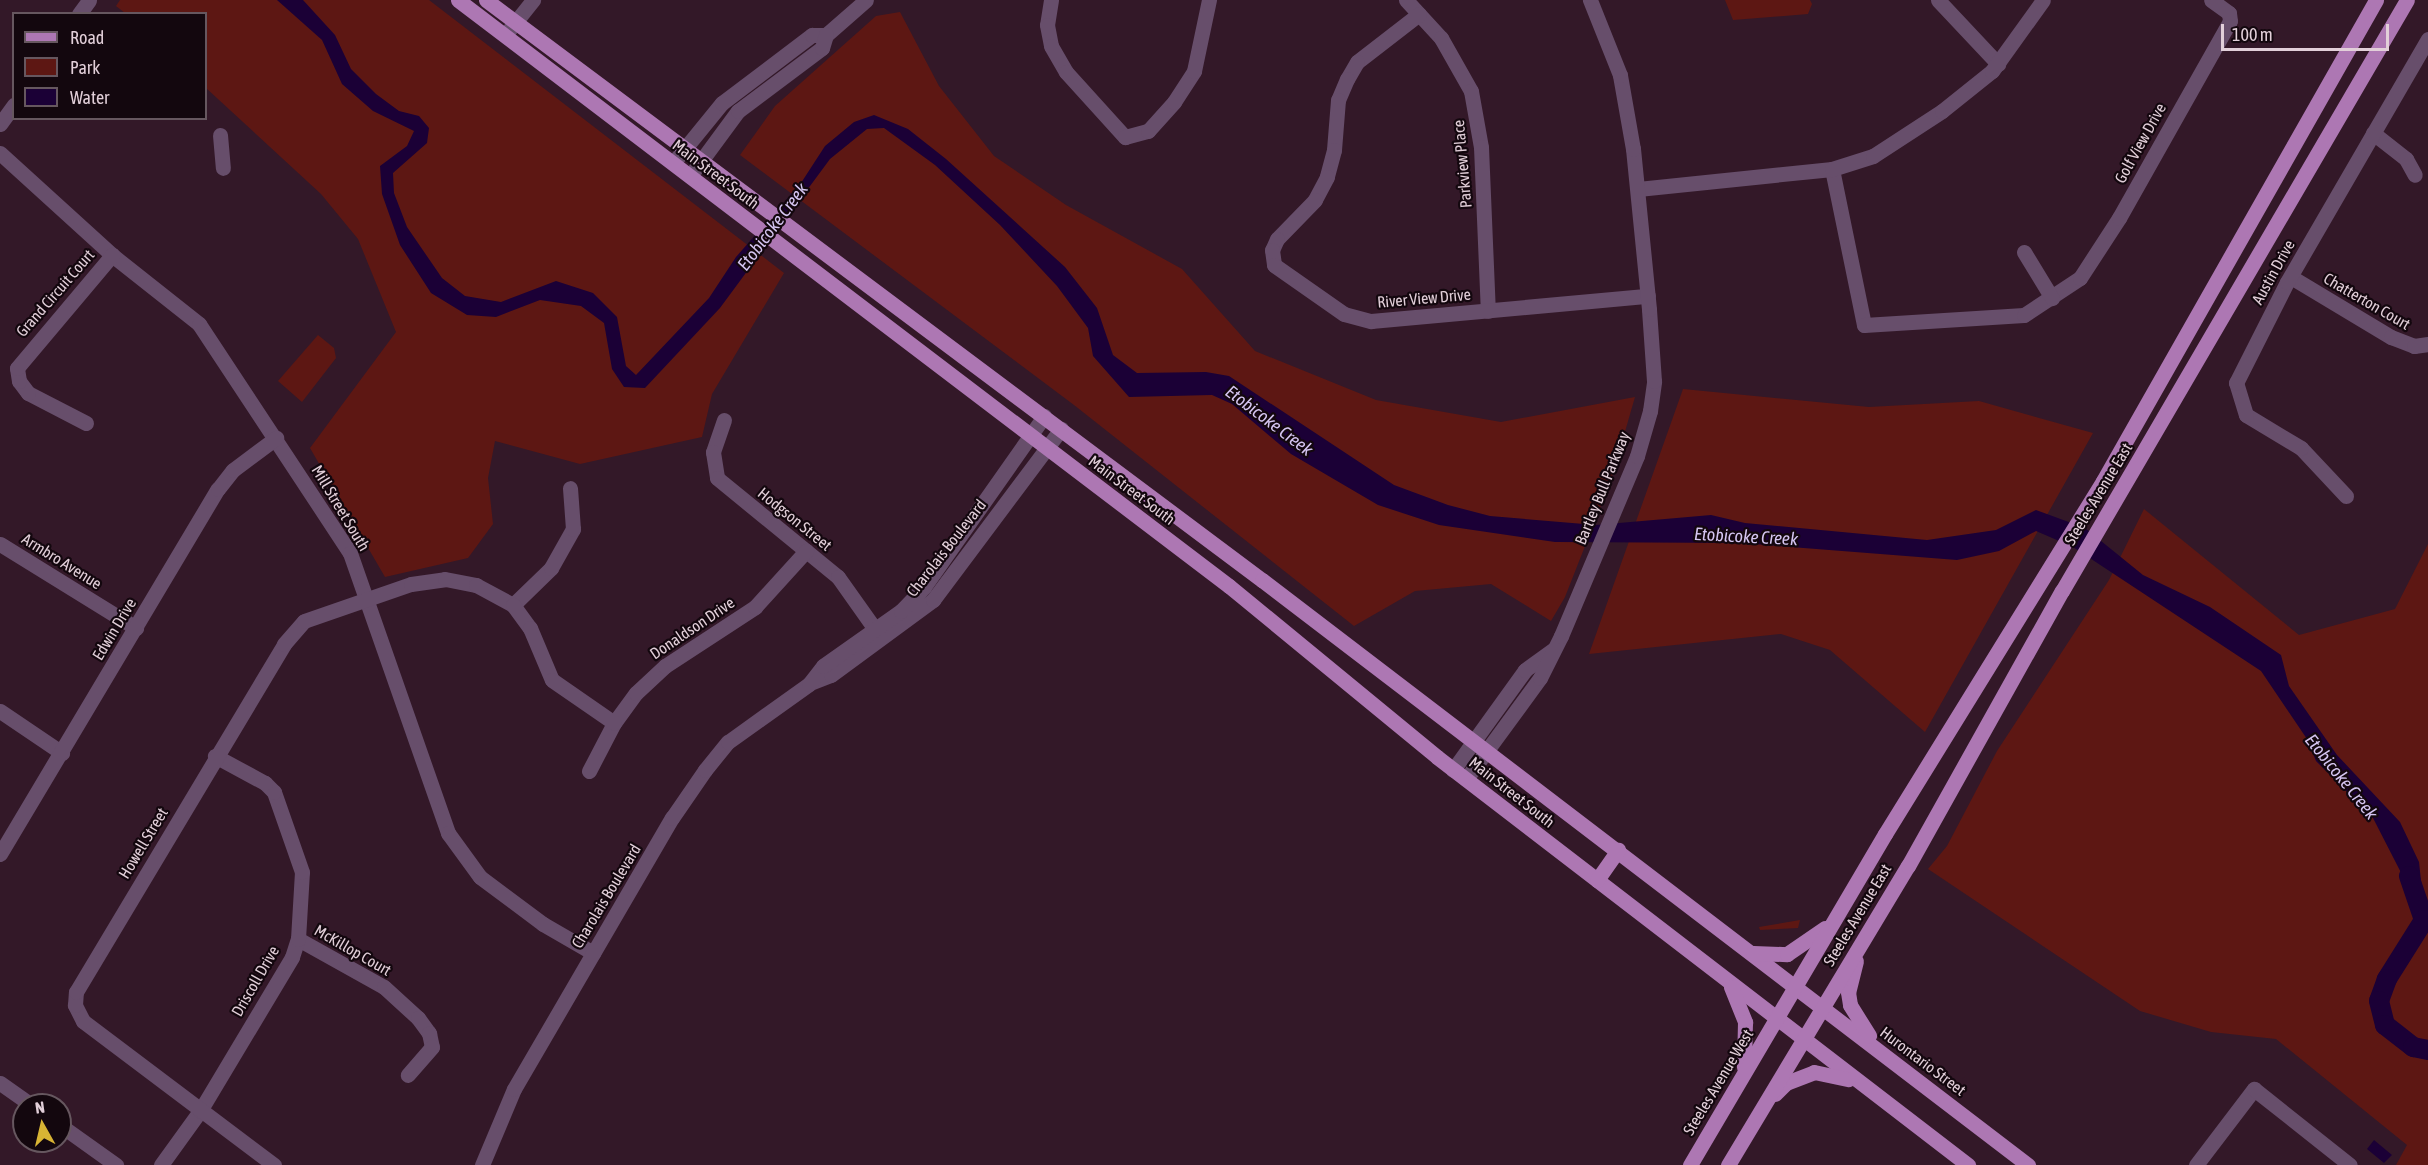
<!DOCTYPE html>
<html>
<head>
<meta charset="utf-8">
<style>
	body { margin:0 }
	#map { position:relative; width:2428px; height:1165px; overflow:hidden; background:#331828; font-family:"Asap Condensed",sans-serif }
	div>[style] { position:absolute }
	[style*='--x'] { left:calc(var(--x)*1px); top:calc(var(--y)*1px); width:calc(var(--w)*1px); rotate:calc(var(--a)*1deg) }
	.green>* { inset:0; background:#5d1713 }
	.water>* { inset:0; background:#1b0036 }
	.river>* { height:20px; margin:-10px; padding:0 10px; transform-origin:10px; border-radius:10px; background:#1b0036 }
	.minor>* { height:15px; margin:-7.5px; padding:0 7.5px; transform-origin:7.5px; border-radius:7.5px; background:#674e6b }
	.major>* { height:15px; margin:-7.5px; padding:0 7.5px; transform-origin:7.5px; border-radius:7.5px; background:#ad77b3 }
	span { translate:-50% -50%; white-space:nowrap; text-align:center; line-height:1.15; -webkit-text-stroke:4.5px #13070e; paint-order:stroke }
	.street-label { font-size:16px; color:#e2cfd9 }
	.water-label { font-size:18px; color:#d5c5f1; font-style:italic }
	.legend { position:absolute; left:12px; top:12px; width:195px; height:108px; box-sizing:border-box; background:#13070e; border:2px solid #66575f; margin:0; padding:8px 10px; list-style:none; font-size:18px; color:#e2cfd9 }
	.legend li { display:flex; align-items:center; gap:12px; height:30px }
	.legend b { width:30px; border:2px solid #66575f }
	.north { position:absolute; left:12px; top:1093px; width:60px; height:60px; box-sizing:border-box; background:#13070e; border:2px solid #66575f; border-radius:50%; rotate:352deg; font-size:16px; font-weight:700; line-height:24px; text-align:center; color:#e2cfd9 }
	.north::after { content:''; display:block; margin:auto; width:21px; height:27px; background:#d8b434; clip-path:polygon(50% 0,100% 100%,50% 72%,0 100%) }
	.scale { position:absolute; left:2221px; top:24px; width:168px; height:27px; box-sizing:border-box; border:3px solid #e2cfd9; border-top:0; padding-left:8px; font-size:18px; line-height:21px; white-space:nowrap; color:#e2cfd9; -webkit-text-stroke:4px #13070e; paint-order:stroke }
</style>
</head>
<body>
<div id="map">
	<div class="green">
		<i style="clip-path:polygon(120px 0,429px 0,784px 273px,712px 394px,702px 437px,580px 464px,495px 441px,488px 478px,493px 524px,468px 558px,385px 577px,310px 448px,396px 332px,358px 239px,321px 194px,206px 88px,206px 14px,125px 13px,116px 6px)"></i>
		<i style="clip-path:polygon(1725px 0,1810px 0,1812px 4px,1808px 14px,1733px 20px)"></i>
		<i style="clip-path:polygon(900px 12px,939px 86px,994px 156px,1066px 205px,1182px 269px,1255px 351px,1376px 400px,1501px 422px,1635px 397px,1611px 480px,1565px 597px,1551px 621px,1491px 584px,1415px 591px,1354px 626px,1074px 405px,740px 155px,775px 106px,876px 16px)"></i>
		<i style="clip-path:polygon(318px 335px,334px 348px,336px 358px,302px 402px,278px 381px)"></i>
		<i style="clip-path:polygon(1683px 389px,1869px 407px,1979px 401px,2093px 433px,1925px 732px,1830px 650px,1781px 634px,1589px 654px)"></i>
		<i style="clip-path:polygon(2144px 509px,2299px 635px,2395px 609px,2428px 544px,2428px 1165px,2396px 1165px,2407px 1145px,2276px 1039px,2211px 1032px,2140px 1011px,1928px 869px,1947px 846px,1997px 751px,2109px 580px)"></i>
		<i style="clip-path:polygon(1800px 920px,1798px 928px,1760px 930px,1759px 927px)"></i>
	</div>
	<div class="water">
		<i style="clip-path:polygon(277px 0,303px 0,335px 35px,351px 69px,376px 94px,399px 111px,419px 116px,429px 128px,427px 143px,393px 173px,394px 193px,407px 227px,442px 278px,465px 296px,501px 302px,556px 281px,593px 293px,617px 317px,626px 366px,636px 375px,709px 298px,736px 257px,801px 183px,825px 146px,854px 122px,874px 115px,908px 129px,946px 159px,1065px 267px,1097px 308px,1113px 355px,1137px 373px,1206px 372px,1229px 376px,1394px 485px,1448px 505px,1490px 516px,1596px 525px,1711px 515px,1745px 523px,1927px 540px,1996px 530px,2036px 510px,2085px 528px,2143px 575px,2210px 607px,2281px 655px,2289px 686px,2337px 755px,2400px 822px,2419px 862px,2423px 899px,2415px 900px,2373px 818px,2316px 761px,2307px 739px,2261px 671px,2073px 547px,2036px 531px,1999px 551px,1957px 560px,1741px 543px,1555px 542px,1439px 525px,1378px 505px,1291px 454px,1232px 404px,1212px 395px,1129px 397px,1093px 356px,1088px 328px,1057px 286px,1000px 225px,935px 165px,884px 128px,867px 129px,830px 159px,720px 308px,645px 388px,624px 387px,612px 369px,604px 323px,581px 306px,540px 300px,496px 317px,467px 315px,431px 293px,400px 245px,382px 194px,380px 166px,407px 146px,414px 131px,373px 111px,342px 84px,322px 40px)"></i>
		<i style="clip-path:polygon(2374px 1140px,2392px 1155px,2384px 1163px,2367px 1149px)"></i>
	</div>
	<div class="river">
		<i style="--x:2409;--y:876;--w:46;--a:71.2"></i>
		<i style="--x:2424;--y:920;--w:70;--a:122.1"></i>
		<i style="--x:2387;--y:979;--w:23;--a:110"></i>
		<i style="--x:2379;--y:1001;--w:25;--a:76"></i>
		<i style="--x:2385;--y:1025;--w:36;--a:38"></i>
		<i style="--x:2413;--y:1047;--w:15;--a:11"></i>
	</div>
	<div class="minor">
		<i style="--x:1051;--y:0;--w:25;--a:99"></i>
		<i style="--x:1047;--y:25;--w:21;--a:79"></i>
		<i style="--x:1051;--y:46;--w:30;--a:60"></i>
		<i style="--x:1066;--y:72;--w:88;--a:47.8"></i>
		<i style="--x:1125;--y:137;--w:24;--a:-15"></i>
		<i style="--x:1148;--y:131;--w:39;--a:-48"></i>
		<i style="--x:1174;--y:102;--w:37;--a:-57"></i>
		<i style="--x:1194;--y:71;--w:73;--a:-78.1"></i>
		<i style="--x:1406;--y:0;--w:52;--a:47.4"></i>
		<i style="--x:1441;--y:38;--w:61;--a:60.5"></i>
		<i style="--x:1471;--y:91;--w:57;--a:79.9"></i>
		<i style="--x:1481;--y:147;--w:164;--a:87.6"></i>
		<i style="--x:1938;--y:0;--w:88;--a:46.8"></i>
		<i style="--x:79;--y:14;--w:17;--a:-54"></i>
		<i style="--x:1419;--y:14;--w:78;--a:142.3"></i>
		<i style="--x:1357;--y:62;--w:20;--a:120"></i>
		<i style="--x:1347;--y:79;--w:23;--a:113"></i>
		<i style="--x:1338;--y:100;--w:50;--a:94.6"></i>
		<i style="--x:1334;--y:150;--w:28;--a:105"></i>
		<i style="--x:1327;--y:177;--w:26;--a:118"></i>
		<i style="--x:1315;--y:200;--w:54;--a:134.3"></i>
		<i style="--x:1277;--y:239;--w:12;--a:114"></i>
		<i style="--x:1272;--y:250;--w:15;--a:82"></i>
		<i style="--x:1274;--y:265;--w:85;--a:35"></i>
		<i style="--x:1344;--y:314;--w:28;--a:15"></i>
		<i style="--x:1371;--y:321;--w:278;--a:-5.2"></i>
		<i style="--x:505;--y:35;--w:45;--a:-51.3"></i>
		<i style="--x:0;--y:124;--w:24;--a:-54"></i>
		<i style="--x:2373;--y:133;--w:42;--a:38.2"></i>
		<i style="--x:2406;--y:159;--w:18;--a:61"></i>
		<i style="--x:220;--y:135;--w:33;--a:85"></i>
		<i style="--x:0;--y:153;--w:151;--a:42.3"></i>
		<i style="--x:112;--y:255;--w:111;--a:38.4"></i>
		<i style="--x:199;--y:324;--w:274;--a:56.6"></i>
		<i style="--x:350;--y:553;--w:297;--a:70.7"></i>
		<i style="--x:448;--y:833;--w:54;--a:54"></i>
		<i style="--x:480;--y:877;--w:79;--a:36.7"></i>
		<i style="--x:543;--y:924;--w:58;--a:30.1"></i>
		<i style="--x:673;--y:163;--w:77;--a:-50.8"></i>
		<i style="--x:722;--y:103;--w:113;--a:-37.1"></i>
		<i style="--x:812;--y:35;--w:14;--a:0"></i>
		<i style="--x:826;--y:35;--w:53;--a:-41.2"></i>
		<i style="--x:1832;--y:169;--w:159;--a:78.4"></i>
		<i style="--x:1864;--y:325;--w:160;--a:-3.6"></i>
		<i style="--x:2024;--y:315;--w:67;--a:-33.5"></i>
		<i style="--x:2080;--y:278;--w:72;--a:-57"></i>
		<i style="--x:2119;--y:218;--w:226;--a:-60.6"></i>
		<i style="--x:2230;--y:21;--w:8;--a:-97"></i>
		<i style="--x:2229;--y:13;--w:22;--a:-144"></i>
		<i style="--x:690;--y:176;--w:81;--a:-53.6"></i>
		<i style="--x:738;--y:111;--w:105;--a:-36.9"></i>
		<i style="--x:822;--y:48;--w:14;--a:-73"></i>
		<i style="--x:1638;--y:189;--w:195;--a:-5.9"></i>
		<i style="--x:1832;--y:169;--w:43;--a:-17.6"></i>
		<i style="--x:1873;--y:156;--w:82;--a:-33.1"></i>
		<i style="--x:1942;--y:111;--w:64;--a:-38.7"></i>
		<i style="--x:1992;--y:71;--w:87;--a:-54.3"></i>
		<i style="--x:2024;--y:252;--w:54;--a:58.7"></i>
		<i style="--x:2291;--y:277;--w:117;--a:31"></i>
		<i style="--x:2391;--y:337;--w:25;--a:21"></i>
		<i style="--x:2414;--y:346;--w:14;--a:-8"></i>
		<i style="--x:724;--y:420;--w:34;--a:109"></i>
		<i style="--x:713;--y:452;--w:26;--a:81"></i>
		<i style="--x:717;--y:478;--w:156;--a:39.3"></i>
		<i style="--x:838;--y:577;--w:71;--a:54.7"></i>
		<i style="--x:86;--y:423;--w:65;--a:-152.7"></i>
		<i style="--x:28;--y:393;--w:15;--a:-127"></i>
		<i style="--x:19;--y:381;--w:13;--a:-99"></i>
		<i style="--x:17;--y:368;--w:148;--a:-49.9"></i>
		<i style="--x:2346;--y:496;--w:66;--a:-133.2"></i>
		<i style="--x:2301;--y:448;--w:64;--a:-149"></i>
		<i style="--x:2246;--y:415;--w:34;--a:-107"></i>
		<i style="--x:2236;--y:383;--w:113;--a:-63.2"></i>
		<i style="--x:2287;--y:282;--w:281;--a:-59.9"></i>
		<i style="--x:0;--y:544;--w:160;--a:31.7"></i>
		<i style="--x:513;--y:605;--w:53;--a:-44.2"></i>
		<i style="--x:551;--y:568;--w:45;--a:-60.6"></i>
		<i style="--x:573;--y:529;--w:41;--a:-94.2"></i>
		<i style="--x:810;--y:683;--w:22;--a:-21"></i>
		<i style="--x:831;--y:675;--w:127;--a:-36.3"></i>
		<i style="--x:933;--y:600;--w:214;--a:-53.2"></i>
		<i style="--x:0;--y:711;--w:75;--a:34.1"></i>
		<i style="--x:1453;--y:770;--w:123;--a:-54.2"></i>
		<i style="--x:1525;--y:670;--w:34;--a:-36"></i>
		<i style="--x:589;--y:771;--w:54;--a:-62.5"></i>
		<i style="--x:614;--y:723;--w:37;--a:-54"></i>
		<i style="--x:636;--y:693;--w:40;--a:-43"></i>
		<i style="--x:665;--y:666;--w:108;--a:-33.2"></i>
		<i style="--x:755;--y:607;--w:76;--a:-47.7"></i>
		<i style="--x:1466;--y:779;--w:125;--a:-53.8"></i>
		<i style="--x:1540;--y:678;--w:47;--a:-63.4"></i>
		<i style="--x:1561;--y:636;--w:195;--a:-67.1"></i>
		<i style="--x:1637;--y:456;--w:47;--a:-73.9"></i>
		<i style="--x:1650;--y:411;--w:30;--a:-82"></i>
		<i style="--x:1654;--y:381;--w:72;--a:-94"></i>
		<i style="--x:1649;--y:309;--w:161;--a:-95.7"></i>
		<i style="--x:1633;--y:149;--w:75;--a:-100"></i>
		<i style="--x:1620;--y:75;--w:81;--a:-111.8"></i>
		<i style="--x:0;--y:854;--w:425;--a:-59.2"></i>
		<i style="--x:218;--y:489;--w:24;--a:-52"></i>
		<i style="--x:233;--y:470;--w:54;--a:-36.7"></i>
		<i style="--x:298;--y:939;--w:98;--a:29.2"></i>
		<i style="--x:384;--y:987;--w:46;--a:42.4"></i>
		<i style="--x:418;--y:1018;--w:19;--a:54"></i>
		<i style="--x:429;--y:1033;--w:14;--a:78"></i>
		<i style="--x:432;--y:1047;--w:37;--a:131"></i>
		<i style="--x:0;--y:1083;--w:38;--a:35"></i>
		<i style="--x:60;--y:1125;--w:69;--a:35.5"></i>
		<i style="--x:161;--y:1165;--w:67;--a:-54.2"></i>
		<i style="--x:200;--y:1111;--w:179;--a:-59.1"></i>
		<i style="--x:292;--y:957;--w:19;--a:-72"></i>
		<i style="--x:298;--y:939;--w:67;--a:-86.6"></i>
		<i style="--x:302;--y:872;--w:85;--a:-109.3"></i>
		<i style="--x:274;--y:792;--w:13;--a:-135"></i>
		<i style="--x:265;--y:783;--w:57;--a:-151.6"></i>
		<i style="--x:274;--y:1165;--w:239;--a:-143"></i>
		<i style="--x:83;--y:1021;--w:18;--a:-117"></i>
		<i style="--x:75;--y:1005;--w:13;--a:-86"></i>
		<i style="--x:76;--y:992;--w:405;--a:-59.1"></i>
		<i style="--x:284;--y:644;--w:30;--a:-49"></i>
		<i style="--x:304;--y:621;--w:113;--a:-19.1"></i>
		<i style="--x:411;--y:584;--w:34;--a:-8"></i>
		<i style="--x:445;--y:579;--w:32;--a:11"></i>
		<i style="--x:476;--y:585;--w:42;--a:28.4"></i>
		<i style="--x:513;--y:605;--w:29;--a:54"></i>
		<i style="--x:530;--y:628;--w:56;--a:67.1"></i>
		<i style="--x:552;--y:680;--w:75;--a:34.7"></i>
		<i style="--x:482;--y:1165;--w:82;--a:-67.2"></i>
		<i style="--x:514;--y:1089;--w:314;--a:-59.8"></i>
		<i style="--x:672;--y:818;--w:58;--a:-55.5"></i>
		<i style="--x:705;--y:770;--w:36;--a:-51"></i>
		<i style="--x:728;--y:742;--w:100;--a:-35.6"></i>
		<i style="--x:809;--y:684;--w:23;--a:-52"></i>
		<i style="--x:823;--y:666;--w:95;--a:-35.2"></i>
		<i style="--x:901;--y:611;--w:33;--a:-46"></i>
		<i style="--x:924;--y:587;--w:209;--a:-54.9"></i>
		<i style="--x:2196;--y:1165;--w:96;--a:-52.7"></i>
		<i style="--x:2254;--y:1089;--w:122;--a:38.4"></i>
	</div>
	<div class="major">
		<i style="--x:458;--y:0;--w:968;--a:37.24"></i>
		<i style="--x:1229;--y:586;--w:269;--a:39.4"></i>
		<i style="--x:1437;--y:757;--w:670;--a:37.54"></i>
		<i style="--x:486;--y:0;--w:969;--a:36.78"></i>
		<i style="--x:1262;--y:580;--w:964;--a:37.37"></i>
		<i style="--x:1597;--y:880;--w:37;--a:-55"></i>
		<i style="--x:1753;--y:953;--w:34;--a:2"></i>
		<i style="--x:1787;--y:954;--w:46;--a:-34.4"></i>
		<i style="--x:1856;--y:961;--w:32;--a:104"></i>
		<i style="--x:1848;--y:992;--w:13;--a:81"></i>
		<i style="--x:1850;--y:1005;--w:36;--a:58"></i>
		<i style="--x:1731;--y:987;--w:38;--a:68"></i>
		<i style="--x:1745;--y:1022;--w:45;--a:91.3"></i>
		<i style="--x:1775;--y:1094;--w:16;--a:-45"></i>
		<i style="--x:1786;--y:1083;--w:30;--a:-21"></i>
		<i style="--x:1814;--y:1072;--w:35;--a:12"></i>
		<i style="--x:1690;--y:1165;--w:384;--a:-59.5"></i>
		<i style="--x:1885;--y:834;--w:415;--a:-58.3"></i>
		<i style="--x:2103;--y:481;--w:553;--a:-60.42"></i>
		<i style="--x:1728;--y:1165;--w:349;--a:-59"></i>
		<i style="--x:1908;--y:866;--w:315;--a:-60.8"></i>
		<i style="--x:2062;--y:591;--w:684;--a:-59.73"></i>
	</div>
	<div class="street-label">
		<span style="left:2140px;top:143px;rotate:-61deg">Golf View Drive</span>
		<span style="left:1462px;top:164px;rotate:-95deg">Parkview Place</span>
		<span style="left:716px;top:174px;rotate:37deg">Main Street South</span>
		<span style="left:2273px;top:272px;rotate:-61deg">Austin Drive</span>
		<span style="left:55px;top:293px;rotate:-49deg">Grand Circuit Court</span>
		<span style="left:1424px;top:298px;rotate:-5deg">River View Drive</span>
		<span style="left:2367px;top:301px;rotate:30deg">Chatterton Court</span>
		<span style="left:1602px;top:488px;rotate:-68deg">Bartley Bull Parkway</span>
		<span style="left:1132px;top:490px;rotate:37deg">Main Street South</span>
		<span style="left:2098px;top:494px;rotate:-59deg">Steeles Avenue East</span>
		<span style="left:341px;top:508px;rotate:59deg">Mill Street South</span>
		<span style="left:795px;top:519px;rotate:39deg">Hodgson Street</span>
		<span style="left:946px;top:548px;rotate:-52deg">Charolais Boulevard</span>
		<span style="left:62px;top:561px;rotate:32deg">Armbro Avenue</span>
		<span style="left:692px;top:628px;rotate:-34deg">Donaldson Drive</span>
		<span style="left:114px;top:629px;rotate:-59deg">Edwin Drive</span>
		<span style="left:1512px;top:792px;rotate:38deg">Main Street South</span>
		<span style="left:143px;top:843px;rotate:-59deg">Howell Street</span>
		<span style="left:606px;top:896px;rotate:-59deg">Charolais Boulevard</span>
		<span style="left:1857px;top:915px;rotate:-59deg">Steeles Avenue East</span>
		<span style="left:353px;top:950px;rotate:30deg">McKillop Court</span>
		<span style="left:255px;top:981px;rotate:-60deg">Driscoll Drive</span>
		<span style="left:1923px;top:1061px;rotate:37deg">Hurontario Street</span>
		<span style="left:1718px;top:1082px;rotate:-59deg">Steeles Avenue West</span>
	</div>
	<div class="water-label">
		<span style="left:773px;top:227px;rotate:-53deg">Etobicoke Creek</span>
		<span style="left:1269px;top:421px;rotate:37deg">Etobicoke Creek</span>
		<span style="left:1746px;top:537px;rotate:3deg">Etobicoke Creek</span>
		<span style="left:2341px;top:777px;rotate:51deg">Etobicoke Creek</span>
	</div>
	<ul class="legend">
	<li><b style="height:8px;background:#ad77b3"></b>Road</li>
	<li><b style="height:16px;background:#5d1713"></b>Park</li>
	<li><b style="height:16px;background:#1b0036"></b>Water</li>
	</ul>
	<div class="north">N</div>
	<div class="scale">100 m</div>
</div>
</body>
</html>
